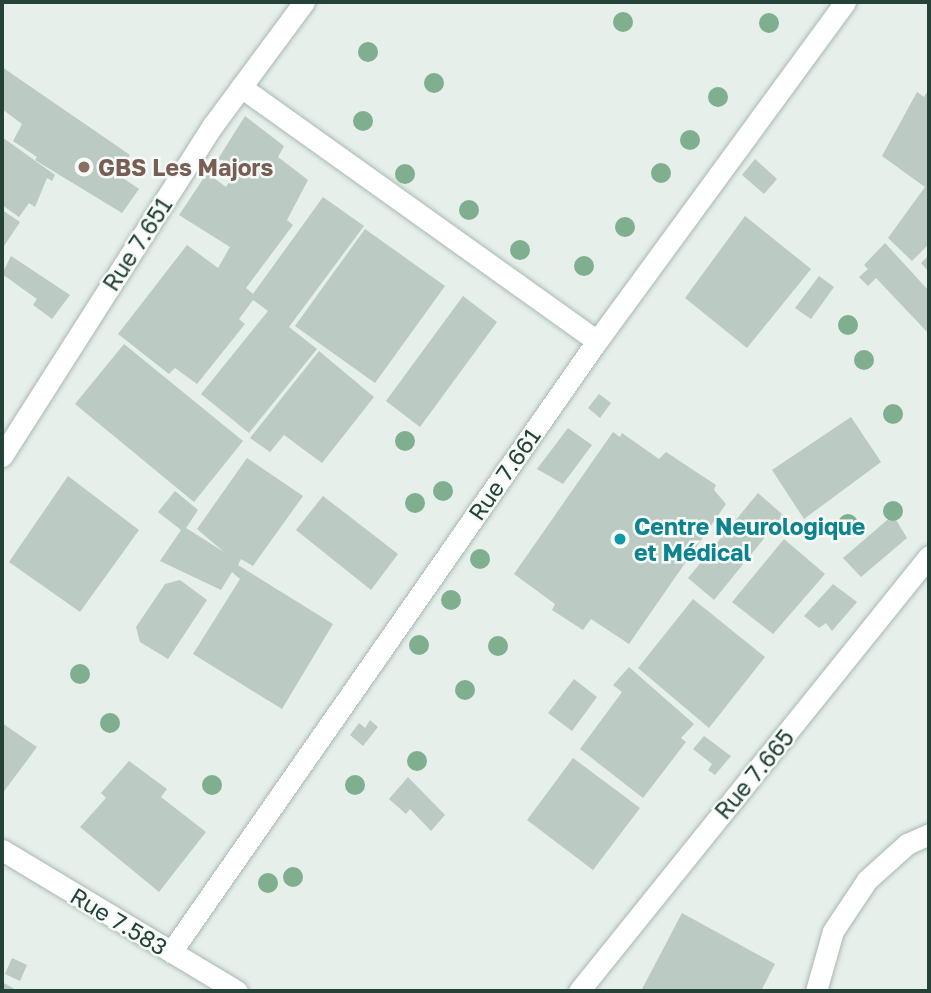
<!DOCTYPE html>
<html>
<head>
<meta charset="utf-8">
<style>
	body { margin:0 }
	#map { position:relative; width:931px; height:993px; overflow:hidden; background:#e6efea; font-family:"Golos Text",sans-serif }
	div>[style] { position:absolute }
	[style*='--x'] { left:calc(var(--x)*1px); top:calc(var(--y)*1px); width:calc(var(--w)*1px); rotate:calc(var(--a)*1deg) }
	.building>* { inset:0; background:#bbcac3 }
	.roads { filter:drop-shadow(0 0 2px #a8b8b1) drop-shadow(0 0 2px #a8b8b1) }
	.street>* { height:21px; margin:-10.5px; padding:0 10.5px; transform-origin:10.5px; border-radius:10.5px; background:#fff }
	.trees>* { width:20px; height:20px; margin:-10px; border-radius:50%; background:#80af90 }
	.dots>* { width:19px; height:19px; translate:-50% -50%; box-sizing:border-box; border:4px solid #f7fbf8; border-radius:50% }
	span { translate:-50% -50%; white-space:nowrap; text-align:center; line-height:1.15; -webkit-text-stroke:5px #f7fbf8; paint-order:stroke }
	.education-label { font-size:23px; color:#785e54; font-weight:700 }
	.left { translate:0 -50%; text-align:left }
	.street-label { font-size:23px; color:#244238 }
	.culture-label { font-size:23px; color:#0d838f; font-weight:700 }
	.frame { position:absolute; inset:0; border:4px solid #244238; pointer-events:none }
</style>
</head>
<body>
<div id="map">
	<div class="building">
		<i style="clip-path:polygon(2px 67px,130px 155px,117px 174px,139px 189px,122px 213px,35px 160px,37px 157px,13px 141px,22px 124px,2px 109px)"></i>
		<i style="clip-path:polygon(929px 89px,929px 244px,912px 261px,888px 238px,925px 187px,882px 156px,917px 92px,924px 97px)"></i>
		<i style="clip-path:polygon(245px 116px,284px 146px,278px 157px,308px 180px,287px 220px,293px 225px,246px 288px,253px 294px,323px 197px,364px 226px,289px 327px,317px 349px,249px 433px,201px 394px,268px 311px,253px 300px,239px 319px,245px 324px,197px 384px,175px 368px,169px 374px,118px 334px,187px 245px,218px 268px,230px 247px,179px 215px,207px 173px,226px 187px,240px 166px,218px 159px)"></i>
		<i style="clip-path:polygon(2px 137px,55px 175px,52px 181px,47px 178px,35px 207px,29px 203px,19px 217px,2px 205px)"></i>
		<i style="clip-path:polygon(755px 159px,777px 179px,764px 194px,742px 175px)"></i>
		<i style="clip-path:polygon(2px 210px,20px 222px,2px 249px)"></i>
		<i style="clip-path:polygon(745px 216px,811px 269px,747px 348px,685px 298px)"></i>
		<i style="clip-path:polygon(365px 229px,445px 286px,375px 383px,295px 326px)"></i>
		<i style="clip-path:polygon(885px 243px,929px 291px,929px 334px,876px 278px,868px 286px,859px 277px,868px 269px,864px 265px)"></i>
		<i style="clip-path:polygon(929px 255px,929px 272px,921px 263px)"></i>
		<i style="clip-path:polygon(11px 256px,70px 295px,52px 319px,33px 305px,37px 299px,2px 274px)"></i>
		<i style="clip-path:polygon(819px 276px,834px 287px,811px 319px,795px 308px)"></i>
		<i style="clip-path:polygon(463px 296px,497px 322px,420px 427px,386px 401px)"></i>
		<i style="clip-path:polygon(124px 344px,243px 441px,194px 502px,75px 404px)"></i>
		<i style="clip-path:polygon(319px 351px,374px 397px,322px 463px,284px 435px,270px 452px,250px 438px)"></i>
		<i style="clip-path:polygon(599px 394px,611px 403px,600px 418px,588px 408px)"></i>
		<i style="clip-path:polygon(851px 417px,881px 462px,804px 519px,772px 470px)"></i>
		<i style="clip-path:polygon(568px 428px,592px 445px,563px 484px,537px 469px)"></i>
		<i style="clip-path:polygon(613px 432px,620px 437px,622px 433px,659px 459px,666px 452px,716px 485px,714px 490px,726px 504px,629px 644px,591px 619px,583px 630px,552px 610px,555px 604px,514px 574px)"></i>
		<i style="clip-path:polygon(247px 458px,303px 496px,253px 566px,241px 559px,238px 565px,333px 624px,282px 709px,193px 654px,240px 579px,232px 572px,221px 590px,160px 561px,181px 530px,158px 512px,175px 491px,198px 510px,186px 528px,224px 552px,197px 529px)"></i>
		<i style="clip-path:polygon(68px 476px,139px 530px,80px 612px,9px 562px)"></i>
		<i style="clip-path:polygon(758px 493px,783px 515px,714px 600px,688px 578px)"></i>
		<i style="clip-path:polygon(323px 496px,398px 554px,371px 590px,296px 530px)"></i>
		<i style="clip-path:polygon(893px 515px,907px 538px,861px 577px,843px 558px)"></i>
		<i style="clip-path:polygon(784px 539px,825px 574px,773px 634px,732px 602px)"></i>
		<i style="clip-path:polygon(180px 580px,207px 600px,168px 659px,140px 642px,136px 627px,165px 584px)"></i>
		<i style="clip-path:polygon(833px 584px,857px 602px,832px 631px,826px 623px,819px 628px,804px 616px)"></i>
		<i style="clip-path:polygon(693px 599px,765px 657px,709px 728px,638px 668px)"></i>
		<i style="clip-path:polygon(629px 667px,694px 724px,681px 738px,686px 742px,643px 798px,580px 749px,622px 692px,613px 685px)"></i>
		<i style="clip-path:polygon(574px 679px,597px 697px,572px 731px,548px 713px)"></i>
		<i style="clip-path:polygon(370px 720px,378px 727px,363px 746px,350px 735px,359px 723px,365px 728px)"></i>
		<i style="clip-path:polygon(2px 723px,37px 747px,2px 794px)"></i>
		<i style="clip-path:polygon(704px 736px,731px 756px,715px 775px,708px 770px,712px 764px,693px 749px)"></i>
		<i style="clip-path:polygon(573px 758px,640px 808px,593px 870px,527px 820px)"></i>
		<i style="clip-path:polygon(129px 761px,167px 789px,161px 797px,206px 832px,159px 892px,80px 827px,106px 798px,101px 793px)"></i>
		<i style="clip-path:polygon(408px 777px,445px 815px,431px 831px,410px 809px,406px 814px,389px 799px)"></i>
		<i style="clip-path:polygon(682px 913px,775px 964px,761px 991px,641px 991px)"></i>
		<i style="clip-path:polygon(12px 958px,27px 965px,20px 981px,5px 974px)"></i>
		<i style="clip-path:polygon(2px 982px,18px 991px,2px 991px)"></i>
	</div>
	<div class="roads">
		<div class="street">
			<i style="--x:241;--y:87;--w:437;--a:35.5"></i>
			<i style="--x:2;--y:456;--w:393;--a:-57.5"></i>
			<i style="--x:213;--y:125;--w:153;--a:-53.5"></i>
			<i style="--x:2;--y:850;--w:274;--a:31"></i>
			<i style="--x:171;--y:952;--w:745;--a:-55.12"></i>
			<i style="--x:597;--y:341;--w:420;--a:-53.8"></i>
			<i style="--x:579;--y:991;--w:558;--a:-51.18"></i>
			<i style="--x:816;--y:991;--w:62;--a:-74.2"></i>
			<i style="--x:833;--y:931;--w:61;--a:-56.3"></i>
			<i style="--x:867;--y:880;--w:54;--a:-42"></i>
			<i style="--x:907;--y:844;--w:24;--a:-24"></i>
		</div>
	</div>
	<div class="trees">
		<i style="left:623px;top:22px"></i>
		<i style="left:769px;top:23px"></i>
		<i style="left:368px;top:52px"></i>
		<i style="left:434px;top:83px"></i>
		<i style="left:718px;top:97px"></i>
		<i style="left:363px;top:121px"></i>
		<i style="left:690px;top:140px"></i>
		<i style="left:661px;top:173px"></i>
		<i style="left:405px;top:174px"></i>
		<i style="left:469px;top:210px"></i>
		<i style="left:625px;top:227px"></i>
		<i style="left:520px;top:250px"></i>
		<i style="left:584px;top:266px"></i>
		<i style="left:848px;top:325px"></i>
		<i style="left:864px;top:360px"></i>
		<i style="left:893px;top:414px"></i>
		<i style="left:405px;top:441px"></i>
		<i style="left:443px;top:491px"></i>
		<i style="left:415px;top:503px"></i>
		<i style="left:893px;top:511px"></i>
		<i style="left:848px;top:524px"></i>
		<i style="left:480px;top:559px"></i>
		<i style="left:451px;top:600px"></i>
		<i style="left:419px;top:645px"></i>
		<i style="left:498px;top:646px"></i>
		<i style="left:80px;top:674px"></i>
		<i style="left:465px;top:690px"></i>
		<i style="left:110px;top:723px"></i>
		<i style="left:417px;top:761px"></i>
		<i style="left:212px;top:785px"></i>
		<i style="left:355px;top:785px"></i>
		<i style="left:293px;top:877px"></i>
		<i style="left:268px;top:883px"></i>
	</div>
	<div class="dots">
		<i style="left:84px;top:167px;background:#8d6e63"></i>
		<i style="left:620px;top:539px;background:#0f9aa8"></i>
	</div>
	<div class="education-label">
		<span class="left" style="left:98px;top:167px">GBS Les Majors</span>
	</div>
	<div class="street-label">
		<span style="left:137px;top:244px;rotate:-57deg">Rue 7.651</span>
		<span style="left:504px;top:474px;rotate:-55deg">Rue 7.661</span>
		<span style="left:754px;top:774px;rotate:-50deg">Rue 7.665</span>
		<span style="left:119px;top:921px;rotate:31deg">Rue 7.583</span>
	</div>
	<div class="culture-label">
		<span class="left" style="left:634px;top:539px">Centre Neurologique<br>et Médical</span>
	</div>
	<div class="frame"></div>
</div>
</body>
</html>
